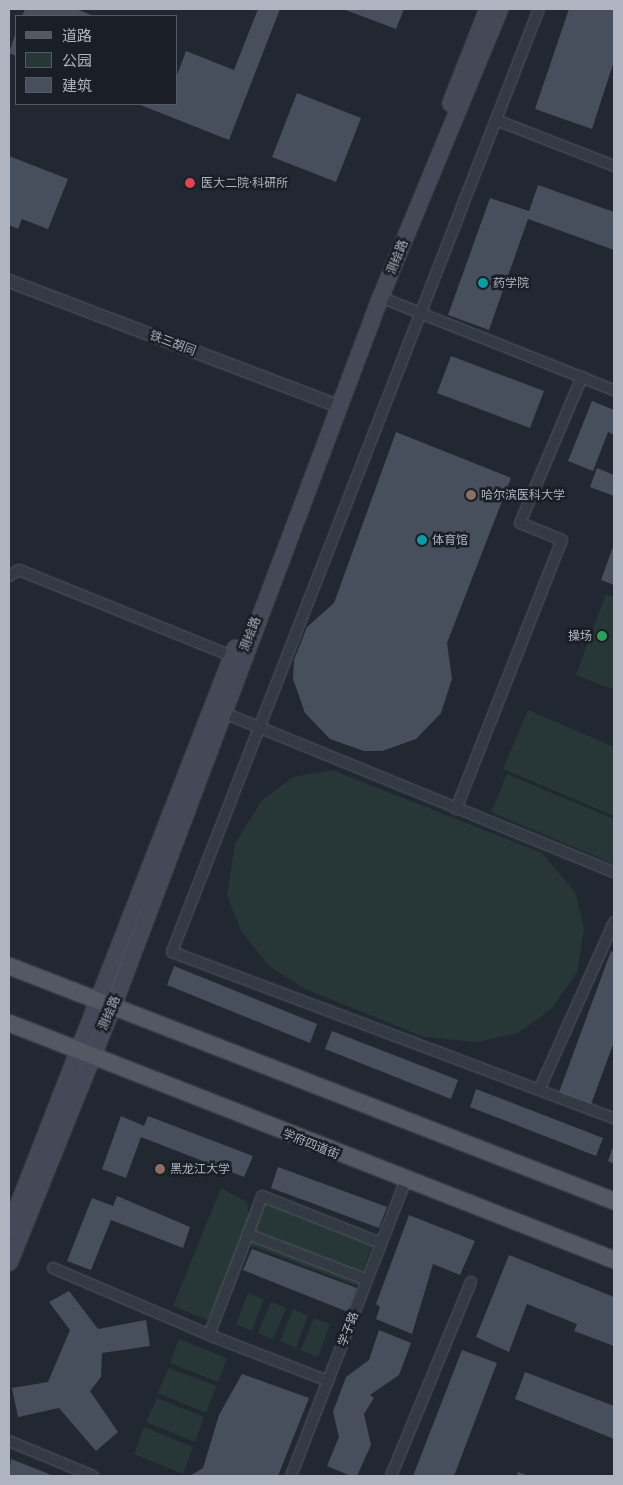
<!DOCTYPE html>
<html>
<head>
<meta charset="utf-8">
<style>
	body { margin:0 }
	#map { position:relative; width:623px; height:1485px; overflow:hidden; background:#212832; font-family:"Open Sans","Noto Sans SC",sans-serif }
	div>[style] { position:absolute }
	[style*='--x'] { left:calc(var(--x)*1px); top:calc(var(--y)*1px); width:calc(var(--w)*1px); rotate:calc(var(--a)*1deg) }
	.green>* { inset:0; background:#273737 }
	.building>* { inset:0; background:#484f5c }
	.roads { filter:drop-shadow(0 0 1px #525861) drop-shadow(0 0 1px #525861) }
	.minor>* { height:10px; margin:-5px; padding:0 5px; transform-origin:5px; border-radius:5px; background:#343a43 }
	.tertiary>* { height:12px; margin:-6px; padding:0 6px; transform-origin:6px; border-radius:6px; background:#343a43 }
	.secondary>* { height:15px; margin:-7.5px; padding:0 7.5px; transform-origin:7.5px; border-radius:7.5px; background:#434956 }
	.primary>* { height:16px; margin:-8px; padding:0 8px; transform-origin:8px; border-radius:8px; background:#525963 }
	.dots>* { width:14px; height:14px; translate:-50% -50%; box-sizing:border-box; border:2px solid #1a1f27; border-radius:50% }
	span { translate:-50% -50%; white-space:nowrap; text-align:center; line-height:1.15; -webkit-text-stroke:5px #1a1f27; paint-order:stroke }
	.poi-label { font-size:12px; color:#aeb5c0 }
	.left { translate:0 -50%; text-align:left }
	.right { translate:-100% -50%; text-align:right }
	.street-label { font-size:12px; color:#aeb5c0 }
	.frame { position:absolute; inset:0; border:10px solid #aeb5c0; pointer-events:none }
	.legend { position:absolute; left:15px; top:15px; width:162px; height:90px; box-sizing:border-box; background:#1a1f27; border:1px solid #555b64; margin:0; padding:6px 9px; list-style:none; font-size:15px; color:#aeb5c0 }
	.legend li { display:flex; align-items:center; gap:10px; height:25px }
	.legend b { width:25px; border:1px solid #555b64 }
</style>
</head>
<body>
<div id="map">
	<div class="green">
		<i style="clip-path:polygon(606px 594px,614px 597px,614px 690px,576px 675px)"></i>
		<i style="clip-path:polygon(528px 710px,614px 747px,614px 816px,503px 769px)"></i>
		<i style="clip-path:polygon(332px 770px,542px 853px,575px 892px,584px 928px,577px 973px,551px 1009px,518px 1033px,479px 1042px,424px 1037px,305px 989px,268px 965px,241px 931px,227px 895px,235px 844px,261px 801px,293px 777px)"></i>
		<i style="clip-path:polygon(507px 774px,614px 819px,614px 864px,491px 812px)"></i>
		<i style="clip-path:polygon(221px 1188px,247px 1202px,251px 1230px,208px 1320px,173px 1306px)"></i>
		<i style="clip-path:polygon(265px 1201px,373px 1243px,357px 1286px,250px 1245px)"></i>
		<i style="clip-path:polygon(248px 1293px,264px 1299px,252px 1331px,236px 1324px)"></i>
		<i style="clip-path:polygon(271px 1302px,286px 1308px,273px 1339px,258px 1333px)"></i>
		<i style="clip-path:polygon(293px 1309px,308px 1316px,296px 1348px,280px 1341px)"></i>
		<i style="clip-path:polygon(314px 1318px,330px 1324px,318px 1357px,301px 1350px)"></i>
		<i style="clip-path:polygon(179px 1339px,227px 1358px,218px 1382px,170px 1363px)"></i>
		<i style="clip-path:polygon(168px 1368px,217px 1386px,206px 1413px,158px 1393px)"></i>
		<i style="clip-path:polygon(157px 1398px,204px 1417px,195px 1442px,146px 1422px)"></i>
		<i style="clip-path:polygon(144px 1427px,193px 1447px,183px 1474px,134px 1454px)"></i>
	</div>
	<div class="building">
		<i style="clip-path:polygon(25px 9px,76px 9px,94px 16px,22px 16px)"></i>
		<i style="clip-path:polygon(258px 9px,280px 9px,229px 140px,138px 104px,176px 104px,176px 78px,186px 51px,234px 70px)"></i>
		<i style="clip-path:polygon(343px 9px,404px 9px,396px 29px)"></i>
		<i style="clip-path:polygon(569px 9px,614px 9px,614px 61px,592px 129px,535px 109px)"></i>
		<i style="clip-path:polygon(16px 32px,16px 56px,9px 53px)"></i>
		<i style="clip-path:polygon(297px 93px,361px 118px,336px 182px,272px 157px)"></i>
		<i style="clip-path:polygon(9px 156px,68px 179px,48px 229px,22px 219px,18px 229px,9px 225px)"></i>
		<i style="clip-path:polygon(538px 185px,614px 212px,614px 250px,528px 219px,489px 330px,448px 315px,490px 198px,529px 211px)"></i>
		<i style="clip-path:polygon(451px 356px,544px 391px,530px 428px,437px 393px)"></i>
		<i style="clip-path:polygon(592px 401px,614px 410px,614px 435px,608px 432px,593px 471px,568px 461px)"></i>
		<i style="clip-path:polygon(396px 432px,511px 478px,447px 643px,452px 679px,441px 713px,416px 739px,382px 751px,364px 751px,330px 739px,305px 713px,293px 679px,294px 660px,307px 627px,334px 603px)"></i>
		<i style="clip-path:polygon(597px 468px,614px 475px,614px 496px,590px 487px)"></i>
		<i style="clip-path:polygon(614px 544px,614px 585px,601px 580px)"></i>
		<i style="clip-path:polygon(611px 951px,614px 953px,614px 1042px,590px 1107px,558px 1095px)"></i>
		<i style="clip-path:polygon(174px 966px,317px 1024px,310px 1043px,167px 985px)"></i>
		<i style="clip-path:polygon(332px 1031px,458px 1080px,451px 1099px,325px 1049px)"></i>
		<i style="clip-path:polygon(476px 1089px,603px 1138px,596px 1156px,470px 1107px)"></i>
		<i style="clip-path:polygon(121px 1116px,144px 1126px,148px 1116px,253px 1156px,244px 1177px,141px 1137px,126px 1178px,102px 1169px)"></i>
		<i style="clip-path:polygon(614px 1144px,614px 1164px,608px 1161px)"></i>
		<i style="clip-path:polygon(278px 1167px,387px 1207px,379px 1228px,271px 1188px)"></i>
		<i style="clip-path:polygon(117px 1196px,190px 1227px,183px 1248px,111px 1220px,91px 1270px,67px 1261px,92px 1198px,113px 1206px)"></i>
		<i style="clip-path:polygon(409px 1215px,475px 1241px,460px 1275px,433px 1264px,412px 1334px,376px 1319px,380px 1307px,376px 1304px)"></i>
		<i style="clip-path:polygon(252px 1249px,357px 1288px,348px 1312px,243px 1270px)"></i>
		<i style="clip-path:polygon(509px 1255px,614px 1297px,614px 1346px,574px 1331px,577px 1324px,527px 1304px,509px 1352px,476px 1337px)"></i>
		<i style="clip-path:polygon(69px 1291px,98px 1329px,146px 1320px,150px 1346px,102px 1353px,101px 1377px,90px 1391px,118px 1432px,96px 1451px,59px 1408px,18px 1417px,12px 1388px,48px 1382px,70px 1330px,49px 1302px)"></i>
		<i style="clip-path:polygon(379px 1330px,411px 1343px,399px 1375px,370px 1395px,374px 1398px,364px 1414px,371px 1445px,357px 1476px,351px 1476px,327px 1466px,339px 1437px,333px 1412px,346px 1377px,369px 1360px)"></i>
		<i style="clip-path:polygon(462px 1350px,497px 1363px,454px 1476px,413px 1476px)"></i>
		<i style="clip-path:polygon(525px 1372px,614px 1406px,614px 1439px,515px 1399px)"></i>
		<i style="clip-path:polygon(242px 1374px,309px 1398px,278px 1476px,190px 1476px,203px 1468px,219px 1415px)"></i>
		<i style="clip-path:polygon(11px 1459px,54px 1476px,9px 1476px)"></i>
		<i style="clip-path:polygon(518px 1472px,529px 1476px,517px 1476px)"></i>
	</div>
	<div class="roads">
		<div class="minor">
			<i style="--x:539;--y:9;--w:1012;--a:111.27"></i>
			<i style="--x:172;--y:952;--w:472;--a:20.6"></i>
			<i style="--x:496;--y:120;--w:127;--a:21.3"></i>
			<i style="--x:380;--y:297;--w:252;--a:21.7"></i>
			<i style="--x:9;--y:576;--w:12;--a:-31"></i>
			<i style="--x:19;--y:570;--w:235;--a:22"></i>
			<i style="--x:224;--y:713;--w:421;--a:22.2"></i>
			<i style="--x:456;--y:809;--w:289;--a:-68.5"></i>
			<i style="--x:562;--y:540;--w:45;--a:-158"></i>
			<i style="--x:520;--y:523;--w:159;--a:-67"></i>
			<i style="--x:539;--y:1090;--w:184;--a:-65.9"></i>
			<i style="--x:248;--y:1234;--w:108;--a:111.1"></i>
			<i style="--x:209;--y:1335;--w:128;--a:21.1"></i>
			<i style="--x:53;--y:1268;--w:170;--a:23.2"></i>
			<i style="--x:367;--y:1280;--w:128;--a:-158.9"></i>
			<i style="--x:248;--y:1234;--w:40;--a:-69.8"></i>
			<i style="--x:262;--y:1196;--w:128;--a:21.6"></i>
			<i style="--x:9;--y:1441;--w:91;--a:22.6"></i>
			<i style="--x:291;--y:1476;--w:315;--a:-68.8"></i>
			<i style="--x:391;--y:1476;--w:210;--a:-67.6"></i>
		</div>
		<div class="tertiary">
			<i style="--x:9;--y:281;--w:352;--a:20.8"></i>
		</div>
		<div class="secondary">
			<i style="--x:450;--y:103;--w:101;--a:-68.5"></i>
			<i style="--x:9;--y:1227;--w:622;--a:-68.71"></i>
			<i style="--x:9;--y:1262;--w:277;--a:-68"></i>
			<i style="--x:113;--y:1005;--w:757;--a:-69.34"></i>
			<i style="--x:380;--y:297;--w:312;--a:-67.5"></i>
		</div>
		<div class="primary">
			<i style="--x:9;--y:966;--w:649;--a:21.23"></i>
			<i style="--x:9;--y:1023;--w:650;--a:21.39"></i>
		</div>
	</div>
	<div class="dots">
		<i style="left:190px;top:183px;background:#e0444e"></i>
		<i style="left:483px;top:283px;background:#0f9aa8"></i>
		<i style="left:471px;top:495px;background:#8d6e63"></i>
		<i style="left:422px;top:540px;background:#0f9aa8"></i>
		<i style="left:602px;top:636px;background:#2e9e5b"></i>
		<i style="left:160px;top:1169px;background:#8d6e63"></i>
	</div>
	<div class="poi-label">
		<span class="left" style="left:201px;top:183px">医大二院·科研所</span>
		<span class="left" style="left:493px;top:283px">药学院</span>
		<span class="left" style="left:481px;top:495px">哈尔滨医科大学</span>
		<span class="left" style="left:432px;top:540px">体育馆</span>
		<span class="right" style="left:592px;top:636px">操场</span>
		<span class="left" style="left:170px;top:1169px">黑龙江大学</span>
	</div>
	<div class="street-label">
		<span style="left:397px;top:257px;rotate:-68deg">测绘路</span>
		<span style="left:173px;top:343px;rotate:21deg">铁三胡同</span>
		<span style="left:250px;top:634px;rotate:-69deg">测绘路</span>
		<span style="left:109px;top:1013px;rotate:-67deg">测绘路</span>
		<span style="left:311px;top:1144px;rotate:22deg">学府四道街</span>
		<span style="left:348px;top:1329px;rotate:-69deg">学子路</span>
	</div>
	<div class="frame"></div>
	<ul class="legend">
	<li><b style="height:6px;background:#525963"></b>道路</li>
	<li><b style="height:14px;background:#273737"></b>公园</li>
	<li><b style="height:14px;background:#484f5c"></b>建筑</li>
	</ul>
</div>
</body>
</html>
